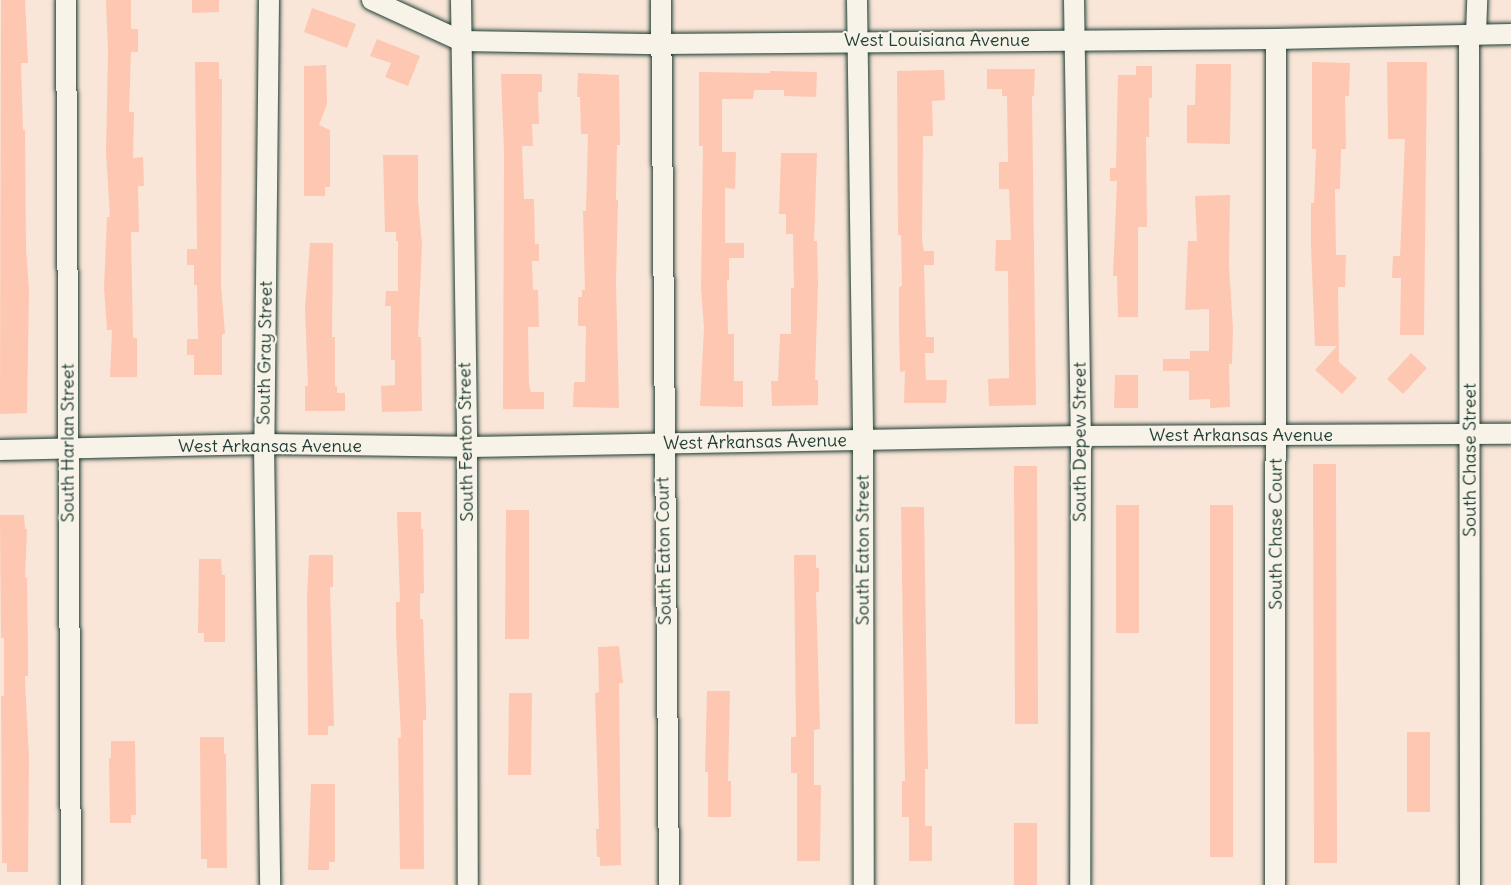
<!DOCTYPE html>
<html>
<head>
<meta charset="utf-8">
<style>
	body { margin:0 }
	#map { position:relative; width:1511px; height:885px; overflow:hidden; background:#f9e6d8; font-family:Delius,sans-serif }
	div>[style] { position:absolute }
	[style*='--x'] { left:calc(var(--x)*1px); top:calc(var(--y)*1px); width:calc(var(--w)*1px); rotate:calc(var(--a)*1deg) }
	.building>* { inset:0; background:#fec7b1 }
	.roads { filter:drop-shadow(0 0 2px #1f3d34) drop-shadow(0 0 2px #1f3d34) }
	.minor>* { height:20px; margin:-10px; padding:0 10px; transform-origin:10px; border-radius:10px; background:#f7f3e8 }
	span { translate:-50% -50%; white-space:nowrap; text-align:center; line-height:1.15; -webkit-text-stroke:4.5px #f7f3e8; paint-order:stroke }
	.street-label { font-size:18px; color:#1f3d34 }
</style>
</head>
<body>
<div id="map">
	<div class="building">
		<i style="clip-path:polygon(1px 0,25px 0,28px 63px,21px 63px,23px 130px,25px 130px,26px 249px,29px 289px,27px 413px,0 414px)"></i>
		<i style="clip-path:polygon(106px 0,131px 0,131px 29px,138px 29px,138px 52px,131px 52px,129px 112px,134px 112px,133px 158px,143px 157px,144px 186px,138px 186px,139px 232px,131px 232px,133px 338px,137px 338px,137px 377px,110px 377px,112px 330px,107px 330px,104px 288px,107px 217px,110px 217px,106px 152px,108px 52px)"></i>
		<i style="clip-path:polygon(192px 0,219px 0,219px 12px,192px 13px)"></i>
		<i style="clip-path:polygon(312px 8px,356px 24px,347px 48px,304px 32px)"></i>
		<i style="clip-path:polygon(377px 39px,420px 56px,408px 86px,385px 77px,391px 63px,370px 56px)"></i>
		<i style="clip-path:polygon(195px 62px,219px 62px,219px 79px,222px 79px,221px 285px,225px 334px,222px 334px,222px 375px,194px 375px,194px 355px,187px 355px,187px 339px,198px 339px,197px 285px,194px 285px,194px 265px,187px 265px,187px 249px,197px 249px)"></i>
		<i style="clip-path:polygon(1312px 62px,1350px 63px,1349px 96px,1345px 96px,1346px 149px,1341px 149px,1340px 189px,1335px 189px,1336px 255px,1346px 255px,1345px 287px,1338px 287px,1339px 362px,1357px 378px,1342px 394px,1315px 370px,1337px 346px,1315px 346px,1311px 247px,1311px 203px,1314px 203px,1316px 149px,1312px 149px)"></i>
		<i style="clip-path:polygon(1387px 62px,1427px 62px,1424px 335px,1400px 335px,1401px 278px,1392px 278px,1393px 256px,1400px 256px,1405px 139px,1388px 139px)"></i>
		<i style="clip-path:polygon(1196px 64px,1231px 64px,1230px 144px,1187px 143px,1187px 105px,1195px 105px)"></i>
		<i style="clip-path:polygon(326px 65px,327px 104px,319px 125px,330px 130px,330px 187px,325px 187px,325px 196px,304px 196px,304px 66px)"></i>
		<i style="clip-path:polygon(1136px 66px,1152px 66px,1152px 98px,1149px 98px,1149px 137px,1146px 137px,1147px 227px,1138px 227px,1138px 317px,1118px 317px,1117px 276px,1113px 276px,1117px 181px,1110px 181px,1110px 168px,1116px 168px,1118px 75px,1136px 75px)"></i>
		<i style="clip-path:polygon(987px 69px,1035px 69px,1034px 96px,1032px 96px,1036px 405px,989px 406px,988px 379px,1009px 378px,1008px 271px,995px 271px,996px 240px,1011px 240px,1009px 189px,999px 189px,999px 162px,1008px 162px,1007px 96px,1002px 96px,1002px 89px,987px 89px)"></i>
		<i style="clip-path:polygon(944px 70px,945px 100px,932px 101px,933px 136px,923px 136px,922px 240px,924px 251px,934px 251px,934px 265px,924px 265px,926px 337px,934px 337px,934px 353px,925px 353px,926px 380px,947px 380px,946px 403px,904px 403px,905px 371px,900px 372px,899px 332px,899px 287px,902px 286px,901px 235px,898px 235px,897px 71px)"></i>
		<i style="clip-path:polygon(770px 71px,817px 72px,816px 97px,784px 96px,784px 90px,754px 90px,753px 99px,722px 99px,722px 152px,736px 152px,735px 189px,725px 188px,725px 243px,744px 243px,744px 258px,729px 258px,729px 280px,727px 280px,728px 334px,734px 334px,734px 381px,743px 381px,743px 407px,700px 406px,704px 328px,701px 288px,703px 146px,699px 146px,699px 72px,770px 73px)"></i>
		<i style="clip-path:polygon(578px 73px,619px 75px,620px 145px,617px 145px,616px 200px,618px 200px,616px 282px,619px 408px,573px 407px,574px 382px,585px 382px,586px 326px,578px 326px,578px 297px,582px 297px,582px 290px,585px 290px,583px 211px,586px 211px,588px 134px,581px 134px,580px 97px,577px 97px)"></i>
		<i style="clip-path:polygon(501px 74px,542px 74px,542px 92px,538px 92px,539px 124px,532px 124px,533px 146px,522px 146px,524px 199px,534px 199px,535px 244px,539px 244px,539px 261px,532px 261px,533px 290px,538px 290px,539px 327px,528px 327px,529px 385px,531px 392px,544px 392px,544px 409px,503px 409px,504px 153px)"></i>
		<i style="clip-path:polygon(781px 153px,817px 153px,814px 241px,817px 241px,818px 282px,815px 380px,818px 380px,818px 405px,772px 406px,771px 381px,778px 381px,780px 334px,791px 334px,791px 288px,794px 288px,793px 234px,786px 234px,786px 214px,779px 214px)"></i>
		<i style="clip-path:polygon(383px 155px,418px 155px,418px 199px,422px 245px,418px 337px,421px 337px,422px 411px,382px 412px,381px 386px,395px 385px,395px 360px,391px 360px,391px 306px,385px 306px,386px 291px,398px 291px,398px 241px,396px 241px,396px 232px,385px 232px)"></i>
		<i style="clip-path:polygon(1230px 195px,1229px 265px,1233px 329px,1232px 364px,1229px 364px,1230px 407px,1210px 408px,1210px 399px,1189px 400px,1189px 371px,1163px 371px,1163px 359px,1190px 359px,1190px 351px,1209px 351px,1209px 309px,1185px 310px,1188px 241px,1197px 241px,1195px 196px)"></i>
		<i style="clip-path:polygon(310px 243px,333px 243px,332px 337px,335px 337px,335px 386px,337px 386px,337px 393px,345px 393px,345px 411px,305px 411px,305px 386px,308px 386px,305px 309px)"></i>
		<i style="clip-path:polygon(1411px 353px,1427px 368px,1403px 394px,1387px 379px)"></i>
		<i style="clip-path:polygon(1115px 375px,1138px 375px,1138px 408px,1114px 408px)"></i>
		<i style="clip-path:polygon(1313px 464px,1336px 464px,1337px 863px,1314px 863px)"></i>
		<i style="clip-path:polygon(1014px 466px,1037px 466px,1038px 724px,1015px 724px)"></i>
		<i style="clip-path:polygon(1116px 505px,1139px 505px,1139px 633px,1116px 633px)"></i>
		<i style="clip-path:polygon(1210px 505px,1233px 505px,1233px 857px,1210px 857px)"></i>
		<i style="clip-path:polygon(901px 507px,924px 507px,928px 769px,925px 769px,925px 826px,932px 826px,932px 861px,909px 861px,909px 817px,902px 817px,902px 781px,905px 781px)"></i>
		<i style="clip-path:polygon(506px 510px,529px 510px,529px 639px,505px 639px)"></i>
		<i style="clip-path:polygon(397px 512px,421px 512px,421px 529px,423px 529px,424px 593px,420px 594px,420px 619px,423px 619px,426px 707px,426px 720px,423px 720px,424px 869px,400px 869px,398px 738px,401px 738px,396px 634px,396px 602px,400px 602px)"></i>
		<i style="clip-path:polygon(0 515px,24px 515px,25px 529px,27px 529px,25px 578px,27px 578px,28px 652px,28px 676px,25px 676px,25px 681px,29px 758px,28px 872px,7px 872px,7px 863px,2px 863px,1px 696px,4px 696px,4px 638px,1px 638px)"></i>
		<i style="clip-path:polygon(309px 555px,333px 555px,333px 587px,330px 587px,334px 726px,328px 726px,328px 735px,308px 735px,307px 596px)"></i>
		<i style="clip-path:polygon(794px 555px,816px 555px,816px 568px,819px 568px,819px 592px,816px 592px,820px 729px,814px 730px,814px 785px,821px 785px,820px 861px,797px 861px,797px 773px,791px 773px,791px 737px,796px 737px)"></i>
		<i style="clip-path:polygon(199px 559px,221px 559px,222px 575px,225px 575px,225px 642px,204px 642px,204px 633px,198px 633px)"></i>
		<i style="clip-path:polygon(619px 646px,623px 683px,619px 683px,621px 865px,600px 866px,600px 857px,597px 857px,596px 829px,599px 829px,595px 693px,599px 692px,598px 647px)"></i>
		<i style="clip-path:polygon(707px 691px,730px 691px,728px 781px,731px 781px,731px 817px,708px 817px,708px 772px,705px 772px)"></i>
		<i style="clip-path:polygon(509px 693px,532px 693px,531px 775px,508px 775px)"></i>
		<i style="clip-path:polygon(1407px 732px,1430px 732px,1430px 812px,1407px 812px)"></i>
		<i style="clip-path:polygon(200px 737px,224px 737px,224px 754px,226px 754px,227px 868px,207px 868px,207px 859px,201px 859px)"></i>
		<i style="clip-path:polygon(111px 741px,135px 741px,136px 815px,131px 815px,131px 823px,110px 823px,109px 758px,111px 758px)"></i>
		<i style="clip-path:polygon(311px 784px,335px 784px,335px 862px,329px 862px,329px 870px,308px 870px)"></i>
		<i style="clip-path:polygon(1014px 823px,1037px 823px,1037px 885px,1014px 885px)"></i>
	</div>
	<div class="roads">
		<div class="minor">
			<i style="--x:66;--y:0;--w:885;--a:89.68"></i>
			<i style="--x:269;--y:0;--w:444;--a:90.6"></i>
			<i style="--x:264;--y:444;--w:441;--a:89.2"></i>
			<i style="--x:372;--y:0;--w:98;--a:24.7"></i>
			<i style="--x:461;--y:41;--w:200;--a:0.9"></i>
			<i style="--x:661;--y:44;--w:615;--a:-0.47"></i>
			<i style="--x:1276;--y:39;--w:235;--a:-1.2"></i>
			<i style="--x:461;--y:0;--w:447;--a:89.2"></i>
			<i style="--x:467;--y:447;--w:438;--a:89.9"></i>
			<i style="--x:661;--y:0;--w:885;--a:89.48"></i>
			<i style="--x:857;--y:0;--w:441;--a:89.2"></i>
			<i style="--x:863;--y:441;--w:444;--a:89.9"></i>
			<i style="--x:1074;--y:0;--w:436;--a:89.1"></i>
			<i style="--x:1081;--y:436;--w:449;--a:90.1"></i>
			<i style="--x:1469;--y:35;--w:850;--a:89.93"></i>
			<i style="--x:1476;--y:35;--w:35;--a:-88"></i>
			<i style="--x:0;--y:450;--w:264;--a:-1.3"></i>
			<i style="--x:264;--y:444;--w:203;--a:0.8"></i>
			<i style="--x:467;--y:447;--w:614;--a:-1.03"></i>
			<i style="--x:1081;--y:436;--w:430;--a:-0.3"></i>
			<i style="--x:1275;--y:885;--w:846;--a:-89.93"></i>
		</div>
	</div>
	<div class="street-label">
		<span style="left:937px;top:40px">West Louisiana Avenue</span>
		<span style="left:265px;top:353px;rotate:-89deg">South Gray Street</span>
		<span style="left:1241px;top:435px">West Arkansas Avenue</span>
		<span style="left:466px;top:442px;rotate:-91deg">South Fenton Street</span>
		<span style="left:755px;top:442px;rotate:-1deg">West Arkansas Avenue</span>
		<span style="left:1080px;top:442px;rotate:-90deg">South Depew Street</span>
		<span style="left:68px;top:443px;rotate:-90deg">South Harlan Street</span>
		<span style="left:270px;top:446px">West Arkansas Avenue</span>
		<span style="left:1470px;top:460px;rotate:-90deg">South Chase Street</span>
		<span style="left:1276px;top:534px;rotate:-90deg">South Chase Court</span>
		<span style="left:863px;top:550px;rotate:-90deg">South Eaton Street</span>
		<span style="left:664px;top:551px;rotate:-91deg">South Eaton Court</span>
	</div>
</div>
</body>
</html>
